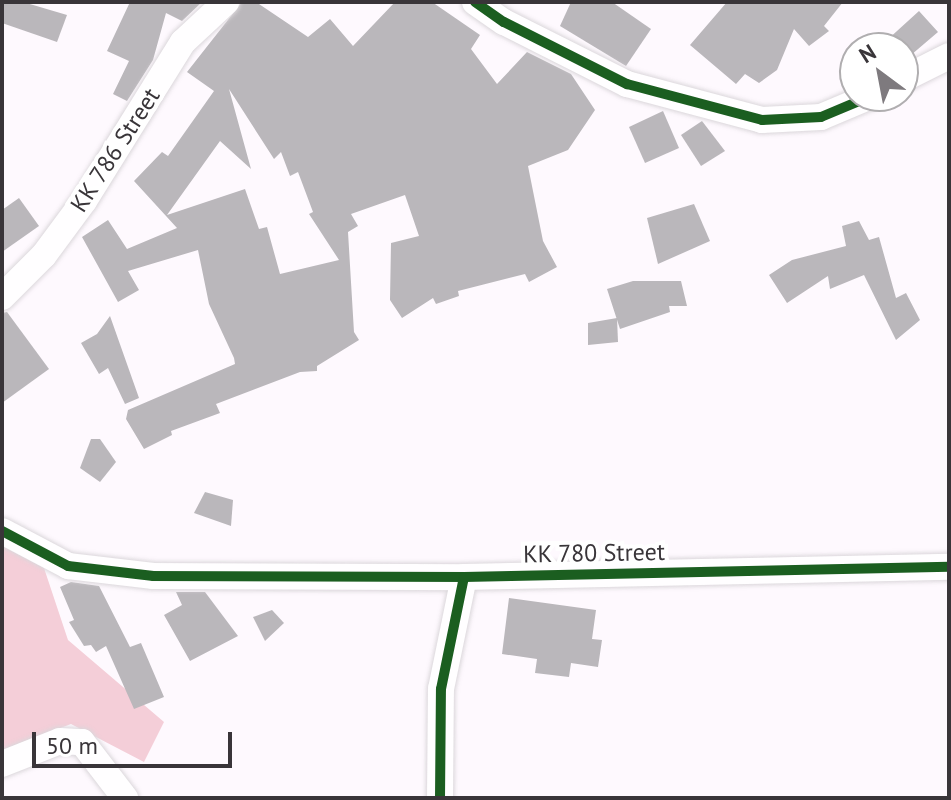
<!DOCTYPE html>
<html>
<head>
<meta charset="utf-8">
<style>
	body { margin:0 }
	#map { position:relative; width:951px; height:800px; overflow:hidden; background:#fef9fe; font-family:"PT Sans",sans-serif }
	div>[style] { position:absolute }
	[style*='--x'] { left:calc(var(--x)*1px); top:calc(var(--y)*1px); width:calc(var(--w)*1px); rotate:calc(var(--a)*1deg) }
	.forest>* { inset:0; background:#f4ced8 }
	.building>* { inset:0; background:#bab7bb }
	.roads { filter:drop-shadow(0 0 2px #dbd7db) drop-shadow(0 0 2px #dbd7db) }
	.minor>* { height:26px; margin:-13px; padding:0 13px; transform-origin:13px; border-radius:13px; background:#fffeff }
	.cycleway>* { height:10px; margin:-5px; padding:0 5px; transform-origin:5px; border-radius:5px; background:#1b5e20 }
	span { translate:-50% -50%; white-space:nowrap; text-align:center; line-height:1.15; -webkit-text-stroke:8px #fff; paint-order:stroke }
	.street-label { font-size:24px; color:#393539 }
	.frame { position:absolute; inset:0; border:4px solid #393539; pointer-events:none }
	.north { position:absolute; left:839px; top:32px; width:80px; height:80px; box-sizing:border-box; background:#fff; border:2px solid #b0aeb0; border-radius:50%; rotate:328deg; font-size:22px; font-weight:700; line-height:32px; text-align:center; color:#393539 }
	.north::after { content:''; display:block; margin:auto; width:28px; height:36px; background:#7e7a7e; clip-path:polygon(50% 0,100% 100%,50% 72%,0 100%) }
	.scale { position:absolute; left:32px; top:732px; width:200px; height:36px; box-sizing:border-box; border:4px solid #393539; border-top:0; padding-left:10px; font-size:24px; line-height:28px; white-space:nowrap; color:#393539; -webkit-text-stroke:6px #fff; paint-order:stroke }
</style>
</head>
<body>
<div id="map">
	<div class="forest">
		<i style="clip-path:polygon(2px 546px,44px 568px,68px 640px,164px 722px,144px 762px,71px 724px,2px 750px)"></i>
	</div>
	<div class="building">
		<i style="clip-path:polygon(2px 2px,23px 2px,67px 15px,57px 42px,2px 23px)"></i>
		<i style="clip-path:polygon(130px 2px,202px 2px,182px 21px,166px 13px,153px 60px,127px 101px,113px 94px,129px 61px,107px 51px)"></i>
		<i style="clip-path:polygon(evenodd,242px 2px,256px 2px,308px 37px,330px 19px,353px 46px,395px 2px,432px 2px,480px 35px,471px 49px,497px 84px,527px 52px,571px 74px,595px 110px,568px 150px,528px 166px,543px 241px,557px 267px,529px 282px,525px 274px,458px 291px,459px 296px,436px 304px,433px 298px,402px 318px,390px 300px,391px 243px,419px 236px,405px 195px,351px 214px,358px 226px,348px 232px,354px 332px,359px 340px,317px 366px,317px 371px,300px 372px,216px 404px,220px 413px,171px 431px,172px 435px,144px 449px,126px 419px,128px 410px,235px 364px,234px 358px,209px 304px,198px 250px,128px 271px,139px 290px,118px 302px,82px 237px,108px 220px,127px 249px,177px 228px,134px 181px,162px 152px,168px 156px,214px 91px,187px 72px,242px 2px,229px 89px,274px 159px,281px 152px,290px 176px,298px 172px,313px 212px,309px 214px,339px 260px,280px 274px,267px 227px,259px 229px,245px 189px,167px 215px,220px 141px,251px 169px,229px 89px)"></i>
		<i style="clip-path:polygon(571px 2px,612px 2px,651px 29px,626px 66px,560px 26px)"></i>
		<i style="clip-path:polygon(727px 2px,843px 2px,824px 26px,829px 31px,809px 46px,794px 29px,777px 70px,759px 83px,745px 74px,736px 84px,690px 45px)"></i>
		<i style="clip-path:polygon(919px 11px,938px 32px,904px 61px,903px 48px,893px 48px,886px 41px)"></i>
		<i style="clip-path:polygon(663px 111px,679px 148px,645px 163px,629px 127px)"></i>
		<i style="clip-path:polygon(702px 121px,725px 151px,701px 166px,681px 135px)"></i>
		<i style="clip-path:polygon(19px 198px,39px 226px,2px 252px,2px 210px)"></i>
		<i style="clip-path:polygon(694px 204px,710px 241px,658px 264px,647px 218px)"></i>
		<i style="clip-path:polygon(859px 221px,869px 240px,879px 237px,896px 298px,906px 293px,920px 320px,896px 340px,864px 275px,830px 289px,828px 276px,787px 303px,769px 275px,792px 260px,846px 246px,842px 226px)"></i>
		<i style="clip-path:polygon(633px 281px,681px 281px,687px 306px,669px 306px,670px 312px,620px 329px,607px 289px)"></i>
		<i style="clip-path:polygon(7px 312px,49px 369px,2px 403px,2px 313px)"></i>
		<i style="clip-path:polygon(110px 316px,139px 398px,125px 404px,108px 368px,99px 374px,81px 343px,97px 334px)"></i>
		<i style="clip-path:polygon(617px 318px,618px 342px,588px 345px,588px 323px)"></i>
		<i style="clip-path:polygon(91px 439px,100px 439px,116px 462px,100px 482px,80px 468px)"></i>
		<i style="clip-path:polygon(205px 492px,233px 500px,231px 526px,194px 513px)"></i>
		<i style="clip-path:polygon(71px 582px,99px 586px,130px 647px,141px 643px,164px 697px,134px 709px,106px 646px,96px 652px,91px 645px,84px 646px,69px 622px,74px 620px,60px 587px)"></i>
		<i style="clip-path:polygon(176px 592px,205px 592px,238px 636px,190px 661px,164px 615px,182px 605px)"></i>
		<i style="clip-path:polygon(509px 598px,596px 610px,592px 639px,602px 640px,598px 667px,571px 663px,569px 677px,535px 673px,537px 659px,502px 654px)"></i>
		<i style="clip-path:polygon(272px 610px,284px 623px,265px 641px,253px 617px)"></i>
	</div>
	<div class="roads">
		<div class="minor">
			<i style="--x:475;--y:2;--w:35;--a:35"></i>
			<i style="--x:504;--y:22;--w:138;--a:26.8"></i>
			<i style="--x:627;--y:84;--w:140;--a:14.9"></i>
			<i style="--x:762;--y:120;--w:59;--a:-2.9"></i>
			<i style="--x:821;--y:117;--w:54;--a:-22.8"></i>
			<i style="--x:903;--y:79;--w:51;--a:-26.6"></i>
			<i style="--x:2;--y:297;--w:59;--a:-45"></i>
			<i style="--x:44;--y:255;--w:67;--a:-53.5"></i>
			<i style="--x:84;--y:201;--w:187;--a:-58.1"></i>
			<i style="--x:183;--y:42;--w:59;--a:-42.9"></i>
			<i style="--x:2;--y:531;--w:75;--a:27.9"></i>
			<i style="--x:68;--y:566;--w:86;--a:6.7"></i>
			<i style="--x:153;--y:576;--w:311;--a:0.2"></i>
			<i style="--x:2;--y:764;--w:62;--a:-21.6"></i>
			<i style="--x:60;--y:741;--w:22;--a:3"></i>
			<i style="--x:82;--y:742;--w:71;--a:52.5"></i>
			<i style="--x:440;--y:798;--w:109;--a:-89.5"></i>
			<i style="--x:441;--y:689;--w:114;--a:-78.4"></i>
			<i style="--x:464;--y:577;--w:485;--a:-1.2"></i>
		</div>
	</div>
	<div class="cycleway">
		<i style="--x:475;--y:2;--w:35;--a:35"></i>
		<i style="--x:504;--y:22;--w:138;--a:26.8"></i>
		<i style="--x:627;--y:84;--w:140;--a:14.9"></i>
		<i style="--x:762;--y:120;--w:59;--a:-2.9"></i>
		<i style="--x:821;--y:117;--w:54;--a:-22.8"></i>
		<i style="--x:2;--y:531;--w:75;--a:27.9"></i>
		<i style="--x:68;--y:566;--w:86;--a:6.7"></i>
		<i style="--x:153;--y:576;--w:311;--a:0.2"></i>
		<i style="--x:440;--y:798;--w:109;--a:-89.5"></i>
		<i style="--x:441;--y:689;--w:114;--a:-78.4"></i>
		<i style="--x:464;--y:577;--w:485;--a:-1.2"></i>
	</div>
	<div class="street-label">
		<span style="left:115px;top:150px;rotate:-57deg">KK 786 Street</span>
		<span style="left:594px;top:553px;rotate:-1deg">KK 780 Street</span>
	</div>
	<div class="frame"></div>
	<div class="north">N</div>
	<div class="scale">50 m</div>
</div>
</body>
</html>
